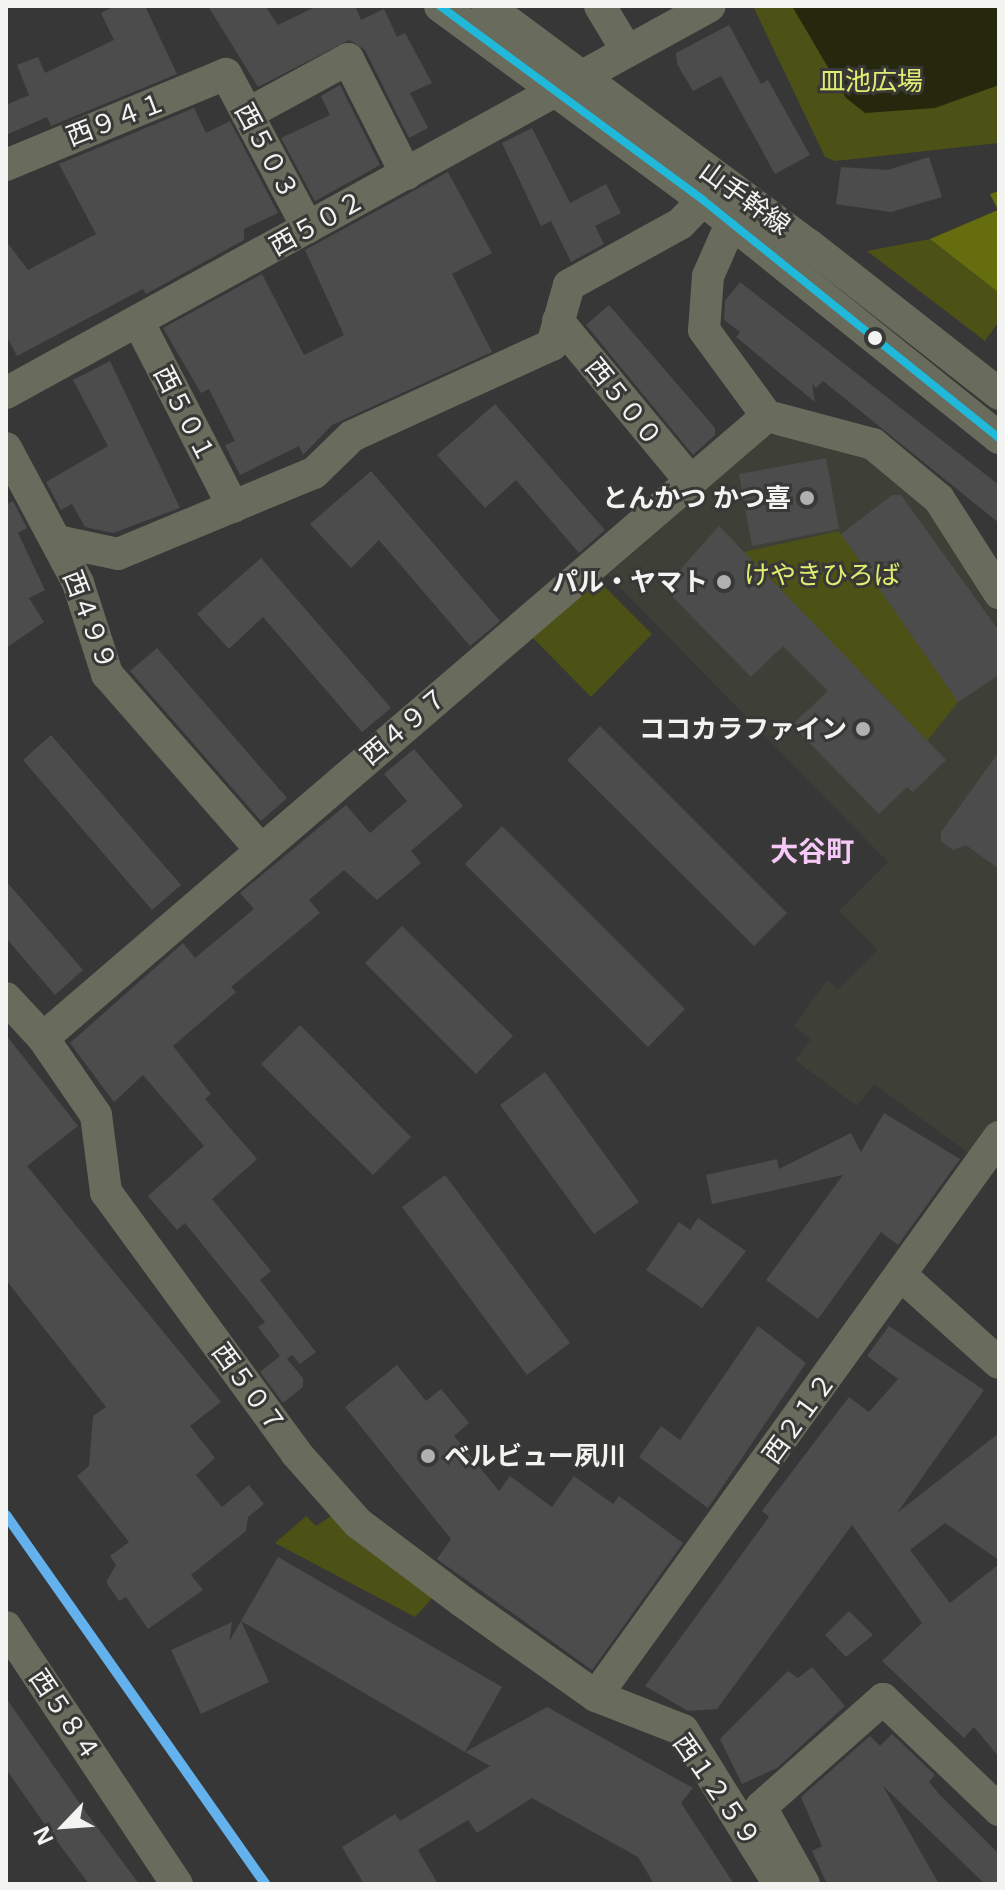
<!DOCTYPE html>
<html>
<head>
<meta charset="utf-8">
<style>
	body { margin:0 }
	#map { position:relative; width:1005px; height:1890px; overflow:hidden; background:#373737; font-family:"Open Sans","Noto Sans JP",sans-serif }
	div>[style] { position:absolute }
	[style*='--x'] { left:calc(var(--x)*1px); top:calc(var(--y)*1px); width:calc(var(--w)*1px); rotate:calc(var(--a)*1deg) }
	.built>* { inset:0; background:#3e4038 }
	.green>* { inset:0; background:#4c5116 }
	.forest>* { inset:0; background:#656d0e }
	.water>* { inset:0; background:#25280d }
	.building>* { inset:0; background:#4c4c4c }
	.street>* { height:32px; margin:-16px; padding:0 16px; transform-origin:16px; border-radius:16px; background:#696b5c }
	.bus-1>* { height:8px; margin:-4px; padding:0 4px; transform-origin:4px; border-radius:4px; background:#20b9da }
	.rail-1>* { height:10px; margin:-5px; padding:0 5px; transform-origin:5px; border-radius:5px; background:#63b2ed }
	.dots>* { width:22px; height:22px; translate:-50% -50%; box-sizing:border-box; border:4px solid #383836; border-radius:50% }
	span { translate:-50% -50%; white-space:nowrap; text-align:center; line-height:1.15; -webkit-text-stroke:6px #383836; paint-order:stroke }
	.park-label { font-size:26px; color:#dfed72 }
	.street-label { font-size:26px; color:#f3f3f2 }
	.poi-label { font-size:26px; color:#f3f3f2; font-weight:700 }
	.right { translate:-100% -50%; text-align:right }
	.left { translate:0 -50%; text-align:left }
	.neighbourhood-label { font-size:28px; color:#f6c9f8; font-weight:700 }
	.frame { position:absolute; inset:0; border:8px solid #f3f3f2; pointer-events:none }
	.north { position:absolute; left:24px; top:1786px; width:80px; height:80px; -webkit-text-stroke:6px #383836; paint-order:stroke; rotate:245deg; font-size:22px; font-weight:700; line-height:32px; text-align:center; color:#f3f3f2 }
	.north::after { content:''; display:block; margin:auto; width:28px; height:36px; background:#f3f3f2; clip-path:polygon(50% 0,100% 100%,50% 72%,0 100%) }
</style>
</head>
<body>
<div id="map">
	<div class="built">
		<i style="clip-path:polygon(785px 434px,866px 457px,926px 507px,985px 602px,999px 612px,999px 1122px,974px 1157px,874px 1084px,857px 1106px,795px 1060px,811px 1039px,794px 1026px,827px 980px,838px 989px,878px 950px,839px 911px,888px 862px,608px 575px,765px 437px)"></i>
	</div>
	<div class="green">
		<i style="clip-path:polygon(753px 6px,999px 6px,999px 143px,835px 161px,825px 157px)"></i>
		<i style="clip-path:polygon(930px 239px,999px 293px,999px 321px,985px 341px,867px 251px)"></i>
		<i style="clip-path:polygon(839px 531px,900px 612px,958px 702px,927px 741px,744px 552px)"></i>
		<i style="clip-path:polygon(595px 577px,652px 634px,591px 697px,531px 636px)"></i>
		<i style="clip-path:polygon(306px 1516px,316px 1526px,331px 1516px,435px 1595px,415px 1617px,275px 1543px)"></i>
	</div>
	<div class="forest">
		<i style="clip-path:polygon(999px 191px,999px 293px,930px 239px,998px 210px,990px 194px)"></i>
	</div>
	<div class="water">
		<i style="clip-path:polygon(792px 6px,999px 6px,999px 85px,935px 108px,865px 113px,846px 98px)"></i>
	</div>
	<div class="building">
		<i style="clip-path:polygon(115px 6px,145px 6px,177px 74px,51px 126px,47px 117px,6px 135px,6px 105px,29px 95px,17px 65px,38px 57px,45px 73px,114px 40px,101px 13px)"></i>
		<i style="clip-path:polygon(208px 6px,265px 6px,278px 25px,317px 6px,355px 6px,361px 20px,384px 9px,397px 37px,405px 33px,432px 83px,410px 93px,428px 128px,409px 138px,365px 50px,349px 40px,258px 87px)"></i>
		<i style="clip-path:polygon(729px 25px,761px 84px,768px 80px,810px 155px,775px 174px,721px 76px,693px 91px,677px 64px,676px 53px)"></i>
		<i style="clip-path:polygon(340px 85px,380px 165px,315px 201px,281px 138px,330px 115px,321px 96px)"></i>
		<i style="clip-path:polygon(194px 108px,206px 133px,230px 121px,278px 213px,244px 229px,244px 240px,146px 294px,143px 289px,17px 356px,6px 335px,6px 241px,28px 270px,96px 234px,59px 164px)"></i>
		<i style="clip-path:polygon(532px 128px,570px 203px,606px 184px,621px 213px,595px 226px,604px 244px,571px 262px,551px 221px,541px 226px,502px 143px)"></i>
		<i style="clip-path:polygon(929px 157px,942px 197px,891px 212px,836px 204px,841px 167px,888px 170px)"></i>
		<i style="clip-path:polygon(448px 172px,492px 253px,452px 274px,492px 352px,332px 425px,303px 455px,299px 446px,240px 475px,225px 445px,235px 441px,209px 389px,201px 393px,163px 328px,262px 274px,304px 355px,344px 335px,305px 250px)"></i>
		<i style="clip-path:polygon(740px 282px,999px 485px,999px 523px,823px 381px,816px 388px,812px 384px,815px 402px,736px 337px,740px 332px,724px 320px,725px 301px)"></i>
		<i style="clip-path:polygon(609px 305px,715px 428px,715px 435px,693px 455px,586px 325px)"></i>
		<i style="clip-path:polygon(110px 361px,180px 508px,113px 533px,85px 527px,72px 504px,61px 510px,46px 482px,108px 446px,73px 380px)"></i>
		<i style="clip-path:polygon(495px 404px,605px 530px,579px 553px,516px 480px,485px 508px,437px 455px)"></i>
		<i style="clip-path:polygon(826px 458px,839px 529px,752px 546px,739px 474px)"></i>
		<i style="clip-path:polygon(371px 471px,500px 621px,470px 646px,379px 540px,351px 568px,310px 524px)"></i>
		<i style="clip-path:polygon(892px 495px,901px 495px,999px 631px,999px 675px,958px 702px,841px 534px)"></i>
		<i style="clip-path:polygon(13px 501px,27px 528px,18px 533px,45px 590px,29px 598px,44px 622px,6px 648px,6px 505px)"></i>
		<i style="clip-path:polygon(719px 526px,946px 760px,913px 792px,907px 787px,879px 814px,792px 725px,828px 691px,783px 646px,751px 677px,664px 588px)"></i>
		<i style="clip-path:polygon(261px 558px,391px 708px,362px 732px,263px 617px,229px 649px,197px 614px)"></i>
		<i style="clip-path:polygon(157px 648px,287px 798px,261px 821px,130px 671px)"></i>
		<i style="clip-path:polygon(600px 726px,787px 913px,754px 946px,567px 760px)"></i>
		<i style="clip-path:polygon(51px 735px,181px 885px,152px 910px,23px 760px)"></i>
		<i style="clip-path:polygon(414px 749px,463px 806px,411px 851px,421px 863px,377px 900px,344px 870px,309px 900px,320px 913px,231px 987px,236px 992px,173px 1046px,211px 1094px,205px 1099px,257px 1159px,212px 1199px,271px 1271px,260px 1280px,316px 1352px,300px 1364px,292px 1355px,287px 1359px,303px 1378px,303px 1387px,283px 1403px,260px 1372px,280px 1356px,258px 1327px,265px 1322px,185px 1223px,177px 1230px,148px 1196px,204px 1146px,143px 1075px,114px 1102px,70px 1043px,183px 943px,195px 958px,254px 909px,240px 893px,346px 805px,370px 833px,407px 801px,384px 774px)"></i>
		<i style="clip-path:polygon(999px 752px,999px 869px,966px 845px,953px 850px,941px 841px,941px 832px)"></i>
		<i style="clip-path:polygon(502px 826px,685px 1009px,648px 1047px,465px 864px)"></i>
		<i style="clip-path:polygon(6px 881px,83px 970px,55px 995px,6px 938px)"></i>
		<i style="clip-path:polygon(402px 926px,513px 1036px,476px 1074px,365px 963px)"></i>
		<i style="clip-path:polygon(300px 1025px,411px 1137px,373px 1175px,261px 1064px)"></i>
		<i style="clip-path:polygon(6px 1035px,78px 1126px,27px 1166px,221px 1402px,190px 1426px,215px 1458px,196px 1475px,222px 1507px,249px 1485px,264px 1504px,248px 1517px,246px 1531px,191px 1575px,203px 1590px,148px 1629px,126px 1597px,119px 1601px,106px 1582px,116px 1565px,110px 1556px,129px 1542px,77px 1476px,89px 1466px,93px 1416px,106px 1407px,6px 1280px)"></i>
		<i style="clip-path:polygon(545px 1072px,639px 1202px,594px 1234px,500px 1105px)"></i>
		<i style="clip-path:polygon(884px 1113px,960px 1159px,898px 1245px,881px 1232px,818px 1319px,766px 1280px,843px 1175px,712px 1204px,706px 1175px,777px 1159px,779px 1169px,851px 1133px,861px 1152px)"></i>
		<i style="clip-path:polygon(445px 1175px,570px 1343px,527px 1375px,402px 1207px)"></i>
		<i style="clip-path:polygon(698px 1218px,746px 1251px,702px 1308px,646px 1270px,679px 1222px,690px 1230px)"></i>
		<i style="clip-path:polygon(758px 1326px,806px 1363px,708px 1508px,639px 1457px,661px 1426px,680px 1440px)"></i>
		<i style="clip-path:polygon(889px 1326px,984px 1390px,897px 1513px,999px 1433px,999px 1560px,945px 1523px,910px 1550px,950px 1603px,999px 1564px,999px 1757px,974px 1727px,964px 1738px,882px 1661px,922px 1623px,852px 1525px,717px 1709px,688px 1711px,645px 1686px,769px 1517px,762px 1511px,849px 1397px,869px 1412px,898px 1379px,867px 1356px)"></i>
		<i style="clip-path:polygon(397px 1365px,426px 1401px,441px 1389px,469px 1423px,454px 1436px,499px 1491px,510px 1476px,552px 1507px,574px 1476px,613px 1504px,619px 1496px,683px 1543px,592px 1670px,437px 1559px,451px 1539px,345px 1407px)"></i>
		<i style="clip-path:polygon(278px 1557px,502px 1687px,465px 1752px,241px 1621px)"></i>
		<i style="clip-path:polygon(849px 1611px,873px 1635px,846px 1657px,825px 1635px)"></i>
		<i style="clip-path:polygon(241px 1621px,269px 1682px,201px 1714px,171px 1650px,232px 1622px,229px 1642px)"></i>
		<i style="clip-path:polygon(812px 1667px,845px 1706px,777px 1768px,742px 1784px,720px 1739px,788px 1671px,798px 1678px)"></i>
		<i style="clip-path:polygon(6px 1698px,88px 1815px,139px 1884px,89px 1884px,50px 1832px,6px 1769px)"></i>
		<i style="clip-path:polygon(547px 1707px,693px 1788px,681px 1803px,734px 1884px,654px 1884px,638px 1857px,532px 1798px,477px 1833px,468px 1820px,418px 1850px,438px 1884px,364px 1884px,342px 1847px,395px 1814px,400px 1821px,490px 1766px,465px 1752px)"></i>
		<i style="clip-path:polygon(892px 1734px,935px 1775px,929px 1782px,940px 1795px,999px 1854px,999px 1884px,985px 1884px,883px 1786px,939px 1884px,827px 1884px,812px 1851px,822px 1846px,801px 1797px,870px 1736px,880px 1746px)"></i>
	</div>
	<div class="street">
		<i style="--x:440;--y:6;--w:327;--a:36.4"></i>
		<i style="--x:703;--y:200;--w:380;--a:38.8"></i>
		<i style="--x:487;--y:6;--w:400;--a:36.6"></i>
		<i style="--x:808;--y:244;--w:243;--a:38.1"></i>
		<i style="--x:600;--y:6;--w:52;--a:59"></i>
		<i style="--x:247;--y:114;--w:115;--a:-28.6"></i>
		<i style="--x:348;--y:59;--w:129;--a:63.2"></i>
		<i style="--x:6;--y:165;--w:238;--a:-22.5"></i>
		<i style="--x:226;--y:74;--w:174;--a:62"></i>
		<i style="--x:730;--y:226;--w:55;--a:113.7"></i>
		<i style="--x:708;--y:276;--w:54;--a:94.2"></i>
		<i style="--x:704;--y:330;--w:107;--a:53.8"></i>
		<i style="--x:767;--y:416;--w:110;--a:14.8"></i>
		<i style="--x:873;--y:444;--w:86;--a:39.8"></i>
		<i style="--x:939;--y:499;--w:112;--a:57.4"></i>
		<i style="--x:138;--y:321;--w:209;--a:62.9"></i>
		<i style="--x:558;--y:321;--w:209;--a:50.4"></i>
		<i style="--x:6;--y:393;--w:803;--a:-28.8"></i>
		<i style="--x:6;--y:448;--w:153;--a:61.9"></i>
		<i style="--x:78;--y:583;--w:96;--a:72.3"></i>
		<i style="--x:107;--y:674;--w:232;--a:48.8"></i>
		<i style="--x:57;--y:541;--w:62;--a:12"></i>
		<i style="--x:118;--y:554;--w:212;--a:-22.5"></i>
		<i style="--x:314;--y:473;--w:53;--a:-44.2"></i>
		<i style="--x:352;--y:436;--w:220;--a:-24.5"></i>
		<i style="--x:552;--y:345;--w:62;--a:-74.2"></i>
		<i style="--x:569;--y:285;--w:127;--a:-28.8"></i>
		<i style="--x:680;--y:224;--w:33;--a:-46"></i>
		<i style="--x:6;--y:998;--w:54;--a:47.2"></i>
		<i style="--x:43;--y:1038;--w:93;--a:55.5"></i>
		<i style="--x:96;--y:1115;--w:78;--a:82.6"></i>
		<i style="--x:106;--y:1192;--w:323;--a:53.9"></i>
		<i style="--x:296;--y:1453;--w:94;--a:48.5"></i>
		<i style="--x:358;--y:1523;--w:131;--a:37"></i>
		<i style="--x:463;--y:1602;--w:163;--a:35.3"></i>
		<i style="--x:596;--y:1696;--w:93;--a:21.3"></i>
		<i style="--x:683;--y:1730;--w:181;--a:58.1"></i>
		<i style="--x:43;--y:1038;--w:954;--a:-40.67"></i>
		<i style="--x:902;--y:1276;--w:130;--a:41.9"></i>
		<i style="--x:6;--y:1627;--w:309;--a:56.4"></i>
		<i style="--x:596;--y:1696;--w:689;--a:-54.21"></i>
		<i style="--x:804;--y:1884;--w:88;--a:-119.2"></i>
		<i style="--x:761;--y:1807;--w:163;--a:-41.5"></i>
		<i style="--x:883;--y:1699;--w:161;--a:43.7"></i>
	</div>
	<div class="bus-1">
		<i style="--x:440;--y:6;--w:327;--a:36.4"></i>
		<i style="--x:703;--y:200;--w:380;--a:38.8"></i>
	</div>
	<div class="rail-1">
		<i style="--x:6;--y:1515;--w:451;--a:54.9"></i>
	</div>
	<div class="dots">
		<i style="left:875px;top:338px;background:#f3f3f2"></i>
		<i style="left:807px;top:498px;background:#b1b1b1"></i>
		<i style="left:724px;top:582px;background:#b1b1b1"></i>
		<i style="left:863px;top:729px;background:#b1b1b1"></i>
		<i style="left:428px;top:1456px;background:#b1b1b1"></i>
	</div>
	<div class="park-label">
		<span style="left:871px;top:81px">皿池広場</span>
		<span style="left:822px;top:575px">けやきひろば</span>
	</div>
	<div class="street-label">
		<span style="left:116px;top:119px;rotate:-21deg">西９４１</span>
		<span style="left:267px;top:151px;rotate:62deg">西５０３</span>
		<span style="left:745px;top:198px;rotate:36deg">山手幹線</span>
		<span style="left:317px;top:223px;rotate:-29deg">西５０２</span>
		<span style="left:624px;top:402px;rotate:51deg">西５００</span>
		<span style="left:185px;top:414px;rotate:63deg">西５０１</span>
		<span style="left:90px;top:620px;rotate:69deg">西４９９</span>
		<span style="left:404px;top:726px;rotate:-40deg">西４９７</span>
		<span style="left:249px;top:1388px;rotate:54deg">西５０７</span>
		<span style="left:799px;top:1418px;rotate:-54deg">西２１２</span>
		<span style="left:65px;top:1715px;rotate:56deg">西５８４</span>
		<span style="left:717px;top:1790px;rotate:55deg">西１２５９</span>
	</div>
	<div class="poi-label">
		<span class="right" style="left:791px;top:498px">とんかつ かつ喜</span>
		<span class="right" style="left:708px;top:582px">パル・ヤマト</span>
		<span class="right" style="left:847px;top:729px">ココカラファイン</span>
		<span class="left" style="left:444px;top:1456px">ベルビュー夙川</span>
	</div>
	<div class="neighbourhood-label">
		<span style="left:812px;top:850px">大谷町</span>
	</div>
	<div class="frame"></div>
	<div class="north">N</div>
</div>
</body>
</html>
